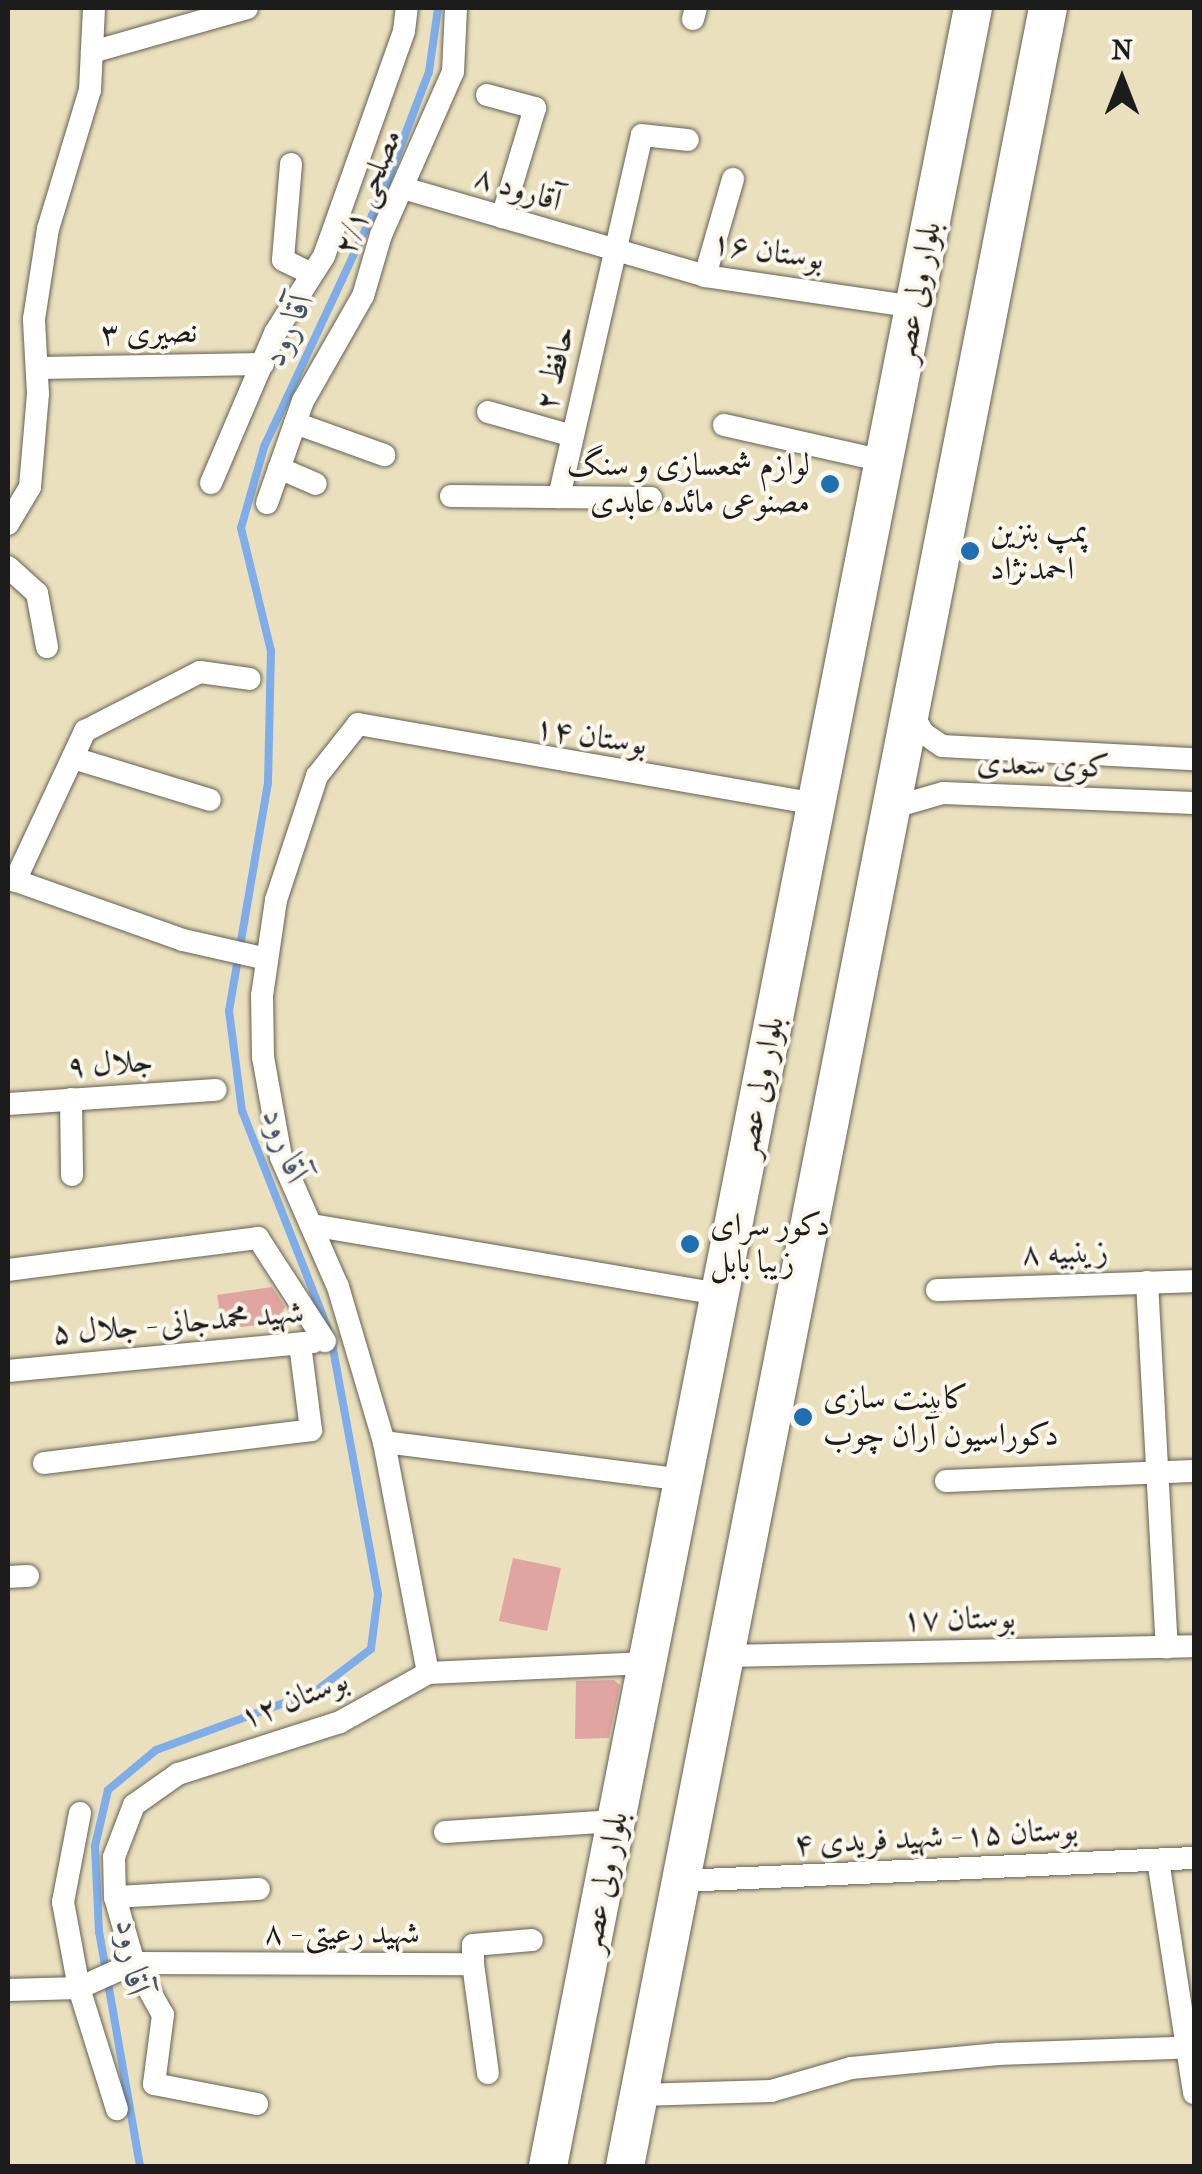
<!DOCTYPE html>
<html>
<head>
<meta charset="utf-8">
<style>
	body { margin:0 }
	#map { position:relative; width:1202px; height:2174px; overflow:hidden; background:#eae0bd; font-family:"IM FELL French Canon",Amiri,serif }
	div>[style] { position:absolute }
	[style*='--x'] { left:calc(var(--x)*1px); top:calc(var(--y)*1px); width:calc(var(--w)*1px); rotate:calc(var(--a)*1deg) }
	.stream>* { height:8px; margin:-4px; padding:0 4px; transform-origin:4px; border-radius:4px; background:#7fade9 }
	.building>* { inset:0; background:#e0a5a0 }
	.roads { filter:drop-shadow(0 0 2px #646154) drop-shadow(0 0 2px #646154) }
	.minor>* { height:22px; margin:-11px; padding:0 11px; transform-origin:11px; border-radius:11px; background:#fff }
	.primary>* { height:38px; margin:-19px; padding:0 19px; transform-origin:19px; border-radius:19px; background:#fff }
	.dots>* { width:28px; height:28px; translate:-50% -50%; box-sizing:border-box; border:5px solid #fbf7ec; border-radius:50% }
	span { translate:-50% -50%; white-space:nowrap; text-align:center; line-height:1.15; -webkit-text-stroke:8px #fbf7ec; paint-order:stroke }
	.street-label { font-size:32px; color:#1c1c1c }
	.poi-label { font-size:32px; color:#1c1c1c }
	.right { translate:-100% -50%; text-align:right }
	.left { translate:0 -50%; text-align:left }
	.water-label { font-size:35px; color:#44566e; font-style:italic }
	.frame { position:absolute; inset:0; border:10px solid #1c1c1c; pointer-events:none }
	.north { position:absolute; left:1072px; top:30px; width:100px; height:100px; -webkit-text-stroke:8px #fbf7ec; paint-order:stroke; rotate:0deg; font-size:28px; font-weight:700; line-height:40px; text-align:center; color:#1c1c1c }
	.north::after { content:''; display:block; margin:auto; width:35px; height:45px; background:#1c1c1c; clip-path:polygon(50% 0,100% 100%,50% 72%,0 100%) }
</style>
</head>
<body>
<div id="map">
	<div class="stream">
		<i style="--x:328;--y:1329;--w:234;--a:-111.5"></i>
		<i style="--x:242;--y:1111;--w:101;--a:-97.4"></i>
		<i style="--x:229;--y:1011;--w:232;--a:-80.3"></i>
		<i style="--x:268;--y:782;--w:131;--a:-88.7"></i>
		<i style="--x:271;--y:651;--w:127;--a:-103.7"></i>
		<i style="--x:241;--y:528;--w:84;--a:-74.1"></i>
		<i style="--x:264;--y:447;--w:287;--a:-65"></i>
		<i style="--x:385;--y:187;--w:123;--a:-69.1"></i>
		<i style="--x:429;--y:72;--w:65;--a:-82"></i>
		<i style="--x:140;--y:2166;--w:238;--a:-99.9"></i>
		<i style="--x:99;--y:1932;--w:86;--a:-92.7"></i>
		<i style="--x:95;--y:1846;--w:57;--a:-76.9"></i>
		<i style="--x:108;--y:1790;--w:62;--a:-39.8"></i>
		<i style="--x:156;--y:1750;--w:171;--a:-20.2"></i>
		<i style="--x:316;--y:1691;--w:69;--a:-37.4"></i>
		<i style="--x:371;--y:1649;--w:55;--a:-82.7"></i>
		<i style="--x:378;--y:1594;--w:255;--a:-100.4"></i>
	</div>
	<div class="building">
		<i style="clip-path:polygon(272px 1287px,285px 1307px,276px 1323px,223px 1329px,217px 1295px)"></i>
		<i style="clip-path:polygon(513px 1558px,561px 1568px,547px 1631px,499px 1621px)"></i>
		<i style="clip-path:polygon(614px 1680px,620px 1685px,609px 1738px,575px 1739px,576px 1681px)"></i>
	</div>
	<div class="roads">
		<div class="minor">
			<i style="--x:693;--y:19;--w:11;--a:-75"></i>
			<i style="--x:92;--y:52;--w:161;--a:-15.8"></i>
			<i style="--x:487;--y:95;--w:50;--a:15.2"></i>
			<i style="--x:535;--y:108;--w:114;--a:106.8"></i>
			<i style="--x:291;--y:164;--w:96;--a:94.8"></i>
			<i style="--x:283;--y:260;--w:32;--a:26"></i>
			<i style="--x:403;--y:188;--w:315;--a:16.2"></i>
			<i style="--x:705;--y:276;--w:211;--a:8.4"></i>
			<i style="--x:705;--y:276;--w:101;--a:-73.9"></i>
			<i style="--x:37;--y:368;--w:226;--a:-1"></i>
			<i style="--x:488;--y:412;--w:88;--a:15.8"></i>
			<i style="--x:295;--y:423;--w:95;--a:19.8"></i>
			<i style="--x:724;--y:425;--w:164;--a:12.7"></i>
			<i style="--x:279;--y:468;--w:40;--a:23.4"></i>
			<i style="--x:211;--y:483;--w:163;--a:-66.9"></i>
			<i style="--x:275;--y:333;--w:91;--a:-57.5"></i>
			<i style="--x:324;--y:256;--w:239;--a:-70.4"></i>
			<i style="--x:404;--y:31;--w:23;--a:-83"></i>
			<i style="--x:451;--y:496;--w:200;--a:0.6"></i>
			<i style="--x:559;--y:497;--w:371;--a:-77.1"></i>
			<i style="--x:642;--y:135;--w:46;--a:6.2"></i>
			<i style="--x:267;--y:503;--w:108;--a:-70.6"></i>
			<i style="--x:303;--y:401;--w:121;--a:-60.3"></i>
			<i style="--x:363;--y:296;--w:64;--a:-73.6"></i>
			<i style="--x:381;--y:235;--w:178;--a:-66.2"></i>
			<i style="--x:453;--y:72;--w:64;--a:-87.3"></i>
			<i style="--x:8;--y:524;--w:43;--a:-59.3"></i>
			<i style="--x:30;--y:487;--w:93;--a:-85.1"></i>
			<i style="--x:38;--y:394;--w:75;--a:-93.1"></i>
			<i style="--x:34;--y:319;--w:91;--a:-81.2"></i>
			<i style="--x:48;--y:229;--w:145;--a:-73.2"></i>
			<i style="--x:90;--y:90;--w:82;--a:-87.2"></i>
			<i style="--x:8;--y:567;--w:39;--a:42"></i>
			<i style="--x:37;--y:593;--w:55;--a:79.5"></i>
			<i style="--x:910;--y:711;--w:26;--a:59"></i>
			<i style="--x:923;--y:733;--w:23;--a:34"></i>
			<i style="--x:942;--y:746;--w:252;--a:3"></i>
			<i style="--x:73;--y:758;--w:143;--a:17"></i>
			<i style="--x:891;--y:808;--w:54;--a:-16.1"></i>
			<i style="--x:943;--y:793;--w:251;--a:2.3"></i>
			<i style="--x:8;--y:878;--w:186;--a:19.5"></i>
			<i style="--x:183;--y:940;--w:86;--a:12.7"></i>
			<i style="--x:15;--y:881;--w:166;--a:-65"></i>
			<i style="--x:85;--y:731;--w:129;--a:-27.2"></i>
			<i style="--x:200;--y:672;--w:50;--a:8"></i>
			<i style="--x:71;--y:1099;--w:76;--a:89.2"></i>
			<i style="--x:8;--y:1104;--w:208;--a:-3.9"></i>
			<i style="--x:311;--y:1225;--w:414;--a:9.6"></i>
			<i style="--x:8;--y:1270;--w:252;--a:-7.3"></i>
			<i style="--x:258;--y:1238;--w:123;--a:57"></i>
			<i style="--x:1147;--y:1282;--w:366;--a:86.9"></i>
			<i style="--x:937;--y:1290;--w:257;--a:-2"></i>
			<i style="--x:8;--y:1371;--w:306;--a:-5.4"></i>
			<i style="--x:384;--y:1442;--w:301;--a:7.2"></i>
			<i style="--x:44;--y:1463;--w:269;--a:-7"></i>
			<i style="--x:311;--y:1430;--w:87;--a:-97.3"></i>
			<i style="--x:946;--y:1481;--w:248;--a:-2.3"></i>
			<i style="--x:8;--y:1577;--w:20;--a:-3"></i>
			<i style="--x:725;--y:1656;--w:469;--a:-1.2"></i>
			<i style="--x:428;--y:1673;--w:235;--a:-100.8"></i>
			<i style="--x:384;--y:1442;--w:162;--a:-106.5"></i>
			<i style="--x:338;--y:1287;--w:142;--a:-113.7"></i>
			<i style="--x:281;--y:1157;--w:102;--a:-100.2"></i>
			<i style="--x:263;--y:1057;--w:61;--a:-90.9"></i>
			<i style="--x:262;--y:996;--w:97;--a:-81.7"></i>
			<i style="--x:276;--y:900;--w:131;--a:-71.7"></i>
			<i style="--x:317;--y:776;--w:66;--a:-51.7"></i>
			<i style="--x:358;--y:724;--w:465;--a:9.9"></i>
			<i style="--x:80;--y:1813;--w:91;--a:100.8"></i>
			<i style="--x:63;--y:1902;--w:87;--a:79.5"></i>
			<i style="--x:79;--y:1988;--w:127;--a:72.6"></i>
			<i style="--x:445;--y:1832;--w:171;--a:-3.7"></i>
			<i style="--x:1158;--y:1860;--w:236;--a:81.2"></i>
			<i style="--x:681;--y:1881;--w:514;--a:-2.57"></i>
			<i style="--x:115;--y:1897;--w:144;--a:-3.2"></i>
			<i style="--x:134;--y:1963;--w:339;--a:0.2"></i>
			<i style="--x:473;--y:1964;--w:19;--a:-90"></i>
			<i style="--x:473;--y:1945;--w:59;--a:-4.8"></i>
			<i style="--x:473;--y:1964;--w:110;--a:82.2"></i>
			<i style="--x:8;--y:1990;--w:71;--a:-1.6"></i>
			<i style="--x:79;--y:1988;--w:60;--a:-24.4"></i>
			<i style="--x:639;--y:2095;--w:132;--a:-1.7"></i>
			<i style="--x:771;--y:2091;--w:83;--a:-16"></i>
			<i style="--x:851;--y:2068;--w:148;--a:-5.4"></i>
			<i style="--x:998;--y:2054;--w:196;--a:-2"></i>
			<i style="--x:257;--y:2104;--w:105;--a:-169"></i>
			<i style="--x:154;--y:2084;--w:70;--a:-82.6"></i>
			<i style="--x:163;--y:2015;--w:60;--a:-119.1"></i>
			<i style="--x:134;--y:1963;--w:69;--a:-106.1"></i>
			<i style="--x:115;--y:1897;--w:40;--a:-91.4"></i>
			<i style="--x:114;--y:1857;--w:56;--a:-69"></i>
			<i style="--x:134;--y:1805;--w:54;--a:-35.2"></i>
			<i style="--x:178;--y:1774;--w:170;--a:-17.8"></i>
			<i style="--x:340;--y:1722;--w:101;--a:-29.1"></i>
			<i style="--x:428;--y:1673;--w:219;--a:-2.6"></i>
		</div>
		<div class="primary">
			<i style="--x:548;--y:2166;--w:2199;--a:-78.86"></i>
			<i style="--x:625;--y:2166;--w:2199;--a:-78.91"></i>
		</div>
	</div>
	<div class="dots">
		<i style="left:830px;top:484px;background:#1f6fb2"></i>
		<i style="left:970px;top:551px;background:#1f6fb2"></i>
		<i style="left:690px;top:1244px;background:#1f6fb2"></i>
		<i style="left:803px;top:1417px;background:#1f6fb2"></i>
	</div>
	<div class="street-label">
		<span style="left:518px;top:189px;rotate:17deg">آقارود ۸</span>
		<span style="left:368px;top:192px;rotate:-68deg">مصلحی ۲/۱</span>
		<span style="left:768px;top:251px;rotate:9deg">بوستان ۱۶</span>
		<span style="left:917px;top:292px;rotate:-79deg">بلوار ولی عصر</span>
		<span style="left:149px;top:333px;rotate:-1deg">نصیری ۳</span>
		<span style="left:555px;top:368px;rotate:-77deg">حافظ ۲</span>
		<span style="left:591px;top:736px;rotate:9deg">بوستان ۱۴</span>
		<span style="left:1043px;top:765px;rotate:2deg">کوی سعدی</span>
		<span style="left:110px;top:1064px;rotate:-4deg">جلال ۹</span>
		<span style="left:760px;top:1087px;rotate:-79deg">بلوار ولی عصر</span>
		<span style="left:1065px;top:1253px;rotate:-2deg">زینبیه ۸</span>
		<span style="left:178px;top:1323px;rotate:-5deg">شهید محمدجانی - جلال ۵</span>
		<span style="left:959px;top:1619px;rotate:-1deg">بوستان ۱۷</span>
		<span style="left:294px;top:1699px;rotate:-21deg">بوستان ۱۲</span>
		<span style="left:936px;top:1837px;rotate:-3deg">بوستان ۱۵ - شهید فریدی ۴</span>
		<span style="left:604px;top:1882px;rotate:-79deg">بلوار ولی عصر</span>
		<span style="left:342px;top:1933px">شهید رعیتی - ۸</span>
	</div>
	<div class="poi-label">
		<span class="right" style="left:810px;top:484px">لوازم شمعسازی و سنگ<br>مصنوعی مائده عابدی</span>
		<span class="left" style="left:990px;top:551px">پمپ بنزین<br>احمدنژاد</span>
		<span class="left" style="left:710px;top:1244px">دکور سرای<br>زیبا بابل</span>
		<span class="left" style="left:823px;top:1417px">کابینت سازی<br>دکوراسیون آران چوب</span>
	</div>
	<div class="water-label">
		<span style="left:288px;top:329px;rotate:-65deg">آقا رود</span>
		<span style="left:286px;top:1146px;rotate:70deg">آقا رود</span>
		<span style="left:133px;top:1958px;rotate:82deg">آقا رود</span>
	</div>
	<div class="frame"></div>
	<div class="north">N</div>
</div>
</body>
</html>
